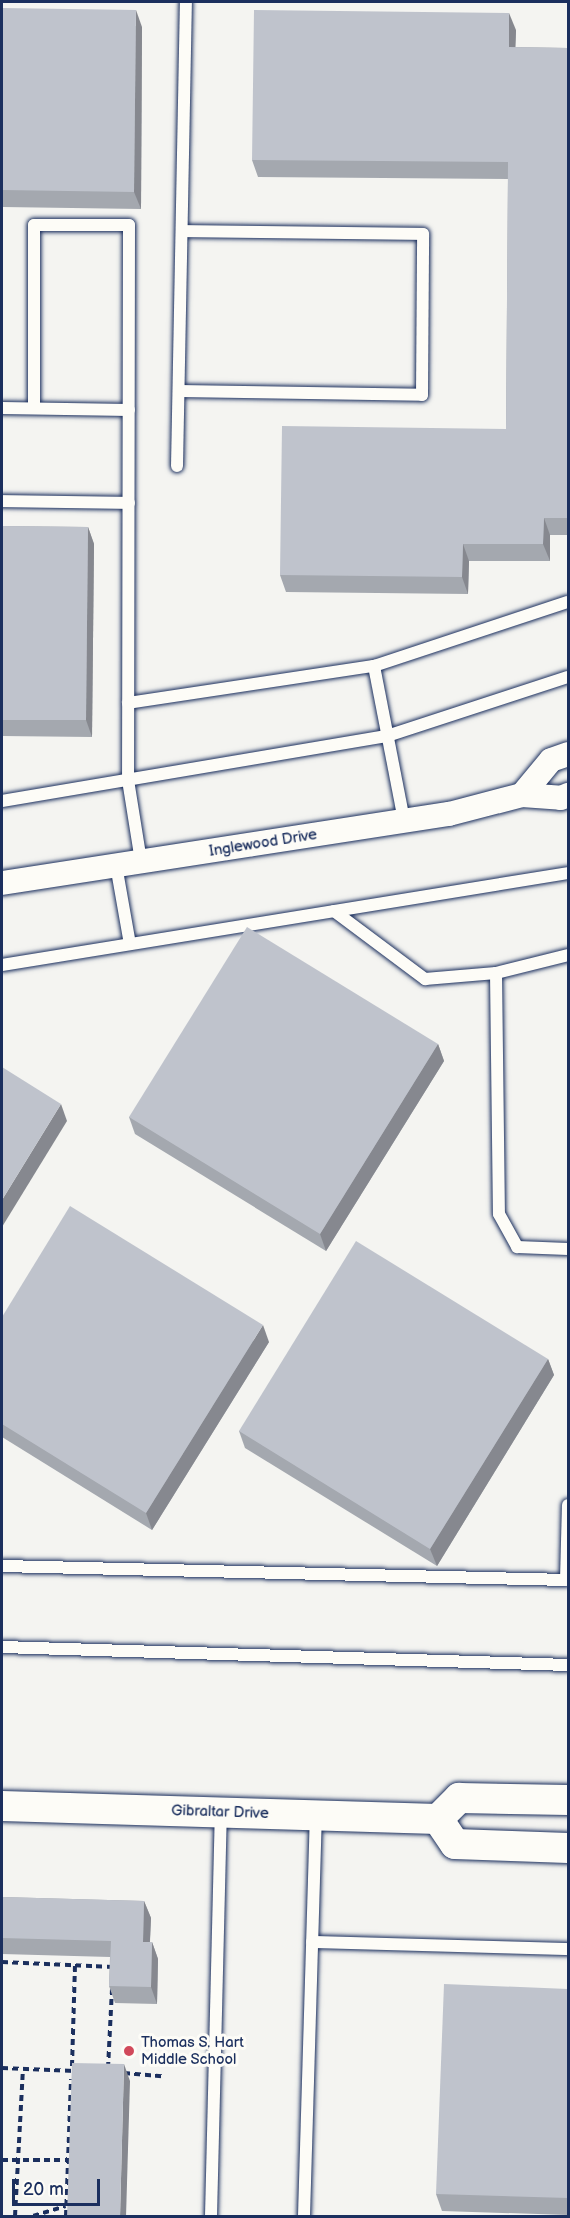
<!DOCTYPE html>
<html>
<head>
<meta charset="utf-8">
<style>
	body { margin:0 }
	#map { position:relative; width:570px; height:2218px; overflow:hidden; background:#f4f4f1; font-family:"Balsamiq Sans",sans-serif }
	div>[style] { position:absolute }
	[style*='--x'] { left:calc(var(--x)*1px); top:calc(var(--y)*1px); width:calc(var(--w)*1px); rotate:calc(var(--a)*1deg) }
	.path>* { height:4px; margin-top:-2px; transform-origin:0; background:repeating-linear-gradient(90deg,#1b2f5e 0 6px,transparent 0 10.5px) }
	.roads { filter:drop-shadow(0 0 2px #1b2f5e) drop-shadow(0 0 2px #1b2f5e) }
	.service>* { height:12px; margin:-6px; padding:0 6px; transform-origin:6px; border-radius:6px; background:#fdfcf7 }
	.minor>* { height:24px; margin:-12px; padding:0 12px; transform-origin:12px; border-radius:12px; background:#fdfcf7 }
	.tertiary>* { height:30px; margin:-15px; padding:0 15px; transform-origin:15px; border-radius:15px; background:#fdfcf7 }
	.wall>* { inset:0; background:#a4a8af }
	.shaded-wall>* { inset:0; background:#86888f }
	.building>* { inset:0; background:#bfc3cc }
	.dots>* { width:16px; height:16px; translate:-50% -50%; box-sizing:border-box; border:3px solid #fdfcf7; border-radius:50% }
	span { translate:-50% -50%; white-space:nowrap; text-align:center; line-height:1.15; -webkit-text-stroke:6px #fdfcf7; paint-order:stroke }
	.street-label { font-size:15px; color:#1b2f5e }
	.poi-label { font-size:15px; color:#1b2f5e }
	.left { translate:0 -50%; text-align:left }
	.frame { position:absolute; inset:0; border:3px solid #1b2f5e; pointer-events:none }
	.scale { position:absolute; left:12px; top:2179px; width:88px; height:27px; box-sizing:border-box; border:3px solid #1b2f5e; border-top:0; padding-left:8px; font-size:18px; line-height:21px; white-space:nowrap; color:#1b2f5e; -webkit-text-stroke:4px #fdfcf7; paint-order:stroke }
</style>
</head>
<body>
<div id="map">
	<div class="path">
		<i style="--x:2;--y:1962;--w:111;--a:2.6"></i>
		<i style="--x:72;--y:2066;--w:102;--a:-88.3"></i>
		<i style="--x:2;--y:2068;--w:73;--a:2.4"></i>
		<i style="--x:108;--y:2068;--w:79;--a:-87.1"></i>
		<i style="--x:124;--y:2073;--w:38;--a:5"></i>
		<i style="--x:2;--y:2160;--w:66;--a:0"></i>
		<i style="--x:15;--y:2216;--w:147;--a:-86.9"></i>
		<i style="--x:33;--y:2216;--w:34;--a:-17"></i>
		<i style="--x:66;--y:2216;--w:137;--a:-87.9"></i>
	</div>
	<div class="roads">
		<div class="service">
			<i style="--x:179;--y:391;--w:243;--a:0.9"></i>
			<i style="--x:422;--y:395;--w:161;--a:-89.6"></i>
			<i style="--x:423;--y:234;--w:241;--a:-179.3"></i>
			<i style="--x:2;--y:408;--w:127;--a:0.9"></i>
			<i style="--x:34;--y:408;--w:183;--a:-90"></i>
			<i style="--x:34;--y:225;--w:95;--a:0"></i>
			<i style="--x:129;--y:225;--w:555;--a:90.1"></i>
			<i style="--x:128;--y:780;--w:82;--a:80.9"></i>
			<i style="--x:177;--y:466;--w:464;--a:-88.9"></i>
			<i style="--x:2;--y:501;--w:127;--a:0.9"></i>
			<i style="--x:374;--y:666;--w:158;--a:79"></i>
			<i style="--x:128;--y:703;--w:249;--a:-8.6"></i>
			<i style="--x:374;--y:666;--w:204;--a:-18.3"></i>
			<i style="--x:2;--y:801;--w:390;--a:-9.6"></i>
			<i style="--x:387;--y:736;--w:190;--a:-18.1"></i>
			<i style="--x:116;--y:865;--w:80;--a:80"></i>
			<i style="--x:334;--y:911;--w:114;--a:36.8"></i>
			<i style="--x:425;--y:979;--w:71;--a:-4.8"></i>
			<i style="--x:496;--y:973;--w:74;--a:-14"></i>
			<i style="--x:2;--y:965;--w:573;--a:-9.23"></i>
			<i style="--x:496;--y:973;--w:241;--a:89.3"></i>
			<i style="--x:499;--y:1214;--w:38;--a:61"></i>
			<i style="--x:517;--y:1247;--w:51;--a:2.2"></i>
			<i style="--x:2;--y:1566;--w:564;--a:1.42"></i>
			<i style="--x:566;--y:1580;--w:75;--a:-88.5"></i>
			<i style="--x:2;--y:1647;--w:566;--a:1.82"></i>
			<i style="--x:312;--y:1942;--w:256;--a:1.6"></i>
			<i style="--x:211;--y:2216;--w:403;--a:-88.6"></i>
			<i style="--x:304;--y:2216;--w:400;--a:-88.3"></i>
		</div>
		<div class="minor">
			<i style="--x:522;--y:795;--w:45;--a:-50.4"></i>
			<i style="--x:551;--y:760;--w:18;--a:-19"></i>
			<i style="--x:2;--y:883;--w:452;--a:-8.8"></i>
			<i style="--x:449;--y:814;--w:75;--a:-14.6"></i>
			<i style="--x:522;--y:795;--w:39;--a:4"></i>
			<i style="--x:561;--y:798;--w:8;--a:-23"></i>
		</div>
		<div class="tertiary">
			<i style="--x:2;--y:1806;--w:436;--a:1.7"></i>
			<i style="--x:438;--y:1819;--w:30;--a:-45"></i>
			<i style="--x:459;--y:1798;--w:109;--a:1.1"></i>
			<i style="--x:438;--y:1819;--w:30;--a:56"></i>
			<i style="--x:455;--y:1844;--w:113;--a:2"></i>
		</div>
	</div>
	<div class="wall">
		<i style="clip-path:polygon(2px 8px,142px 27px,141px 209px,3px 207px,2px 299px)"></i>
		<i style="clip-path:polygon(516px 30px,515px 47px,568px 48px,568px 535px,550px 535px,550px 561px,469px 561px,468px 594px,286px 592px,280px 575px,506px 429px,508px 179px,258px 177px,252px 160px)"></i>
		<i style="clip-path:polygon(2px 526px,88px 527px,94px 544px,92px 737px,2px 736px)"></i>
		<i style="clip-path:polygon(438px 1044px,444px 1061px,326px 1251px,135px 1134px,129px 1117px)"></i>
		<i style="clip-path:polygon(2px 1317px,269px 1342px,152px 1530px,2px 1437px)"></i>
		<i style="clip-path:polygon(548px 1359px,554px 1375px,437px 1566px,245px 1448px,239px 1431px)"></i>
		<i style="clip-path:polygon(2px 1897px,144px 1901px,151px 1918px,150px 1942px,152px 1942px,158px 1959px,157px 2004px,115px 2003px,109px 1986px,110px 1957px,2px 1954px)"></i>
		<i style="clip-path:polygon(568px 1989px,568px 2215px,442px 2211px,436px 2194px)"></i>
	</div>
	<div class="shaded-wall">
		<i style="clip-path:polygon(136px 10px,142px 27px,141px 209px,134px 192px)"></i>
		<i style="clip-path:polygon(509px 13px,516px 30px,515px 64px,509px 47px)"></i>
		<i style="clip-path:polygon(2px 204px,3px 207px,2px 299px)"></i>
		<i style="clip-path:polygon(544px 518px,550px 535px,550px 561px,543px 544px)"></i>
		<i style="clip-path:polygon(88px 527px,94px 544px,92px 737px,86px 720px)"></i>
		<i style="clip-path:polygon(463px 544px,469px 561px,468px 594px,462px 577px)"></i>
		<i style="clip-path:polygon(438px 1044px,444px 1061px,326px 1251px,320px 1234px)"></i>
		<i style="clip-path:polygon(61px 1104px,67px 1121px,2px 1227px,2px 1200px)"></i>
		<i style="clip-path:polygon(263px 1325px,269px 1342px,152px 1530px,146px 1513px)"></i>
		<i style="clip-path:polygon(548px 1359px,554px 1375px,437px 1566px,430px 1549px)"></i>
		<i style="clip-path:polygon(144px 1901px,151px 1918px,149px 1959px,143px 1942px)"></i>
		<i style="clip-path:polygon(152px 1942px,158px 1959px,157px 2004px,151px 1987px)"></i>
		<i style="clip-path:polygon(124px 2064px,130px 2081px,126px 2217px,120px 2217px)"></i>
	</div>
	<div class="building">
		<i style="clip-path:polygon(2px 8px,136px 10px,134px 192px,2px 190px)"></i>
		<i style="clip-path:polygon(254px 10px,509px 13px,509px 47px,568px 48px,568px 518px,544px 518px,543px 544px,463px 544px,462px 577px,280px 575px,282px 426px,506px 429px,508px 162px,252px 160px)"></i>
		<i style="clip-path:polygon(2px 526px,88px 527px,86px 720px,2px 720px)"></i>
		<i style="clip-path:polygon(247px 927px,438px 1044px,320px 1234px,129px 1117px)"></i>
		<i style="clip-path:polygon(2px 1067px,61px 1104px,2px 1200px)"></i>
		<i style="clip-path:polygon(70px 1206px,263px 1325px,146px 1513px,2px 1424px,2px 1317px)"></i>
		<i style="clip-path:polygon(356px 1241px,548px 1359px,430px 1549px,239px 1431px)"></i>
		<i style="clip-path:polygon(2px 1897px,144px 1901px,143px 1942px,152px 1942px,151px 1987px,109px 1986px,111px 1941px,2px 1938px)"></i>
		<i style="clip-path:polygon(444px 1984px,568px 1989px,568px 2198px,436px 2194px)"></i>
		<i style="clip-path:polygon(72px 2063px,124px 2064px,120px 2217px,67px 2217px)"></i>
	</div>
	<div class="dots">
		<i style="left:129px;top:2051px;background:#d1495b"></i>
	</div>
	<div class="street-label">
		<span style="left:263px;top:843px;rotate:-9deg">Inglewood Drive</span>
		<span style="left:220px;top:1812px;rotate:2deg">Gibraltar Drive</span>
	</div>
	<div class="poi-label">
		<span class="left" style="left:141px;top:2051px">Thomas S. Hart<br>Middle School</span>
	</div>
	<div class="frame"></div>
	<div class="scale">20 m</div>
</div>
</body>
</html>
